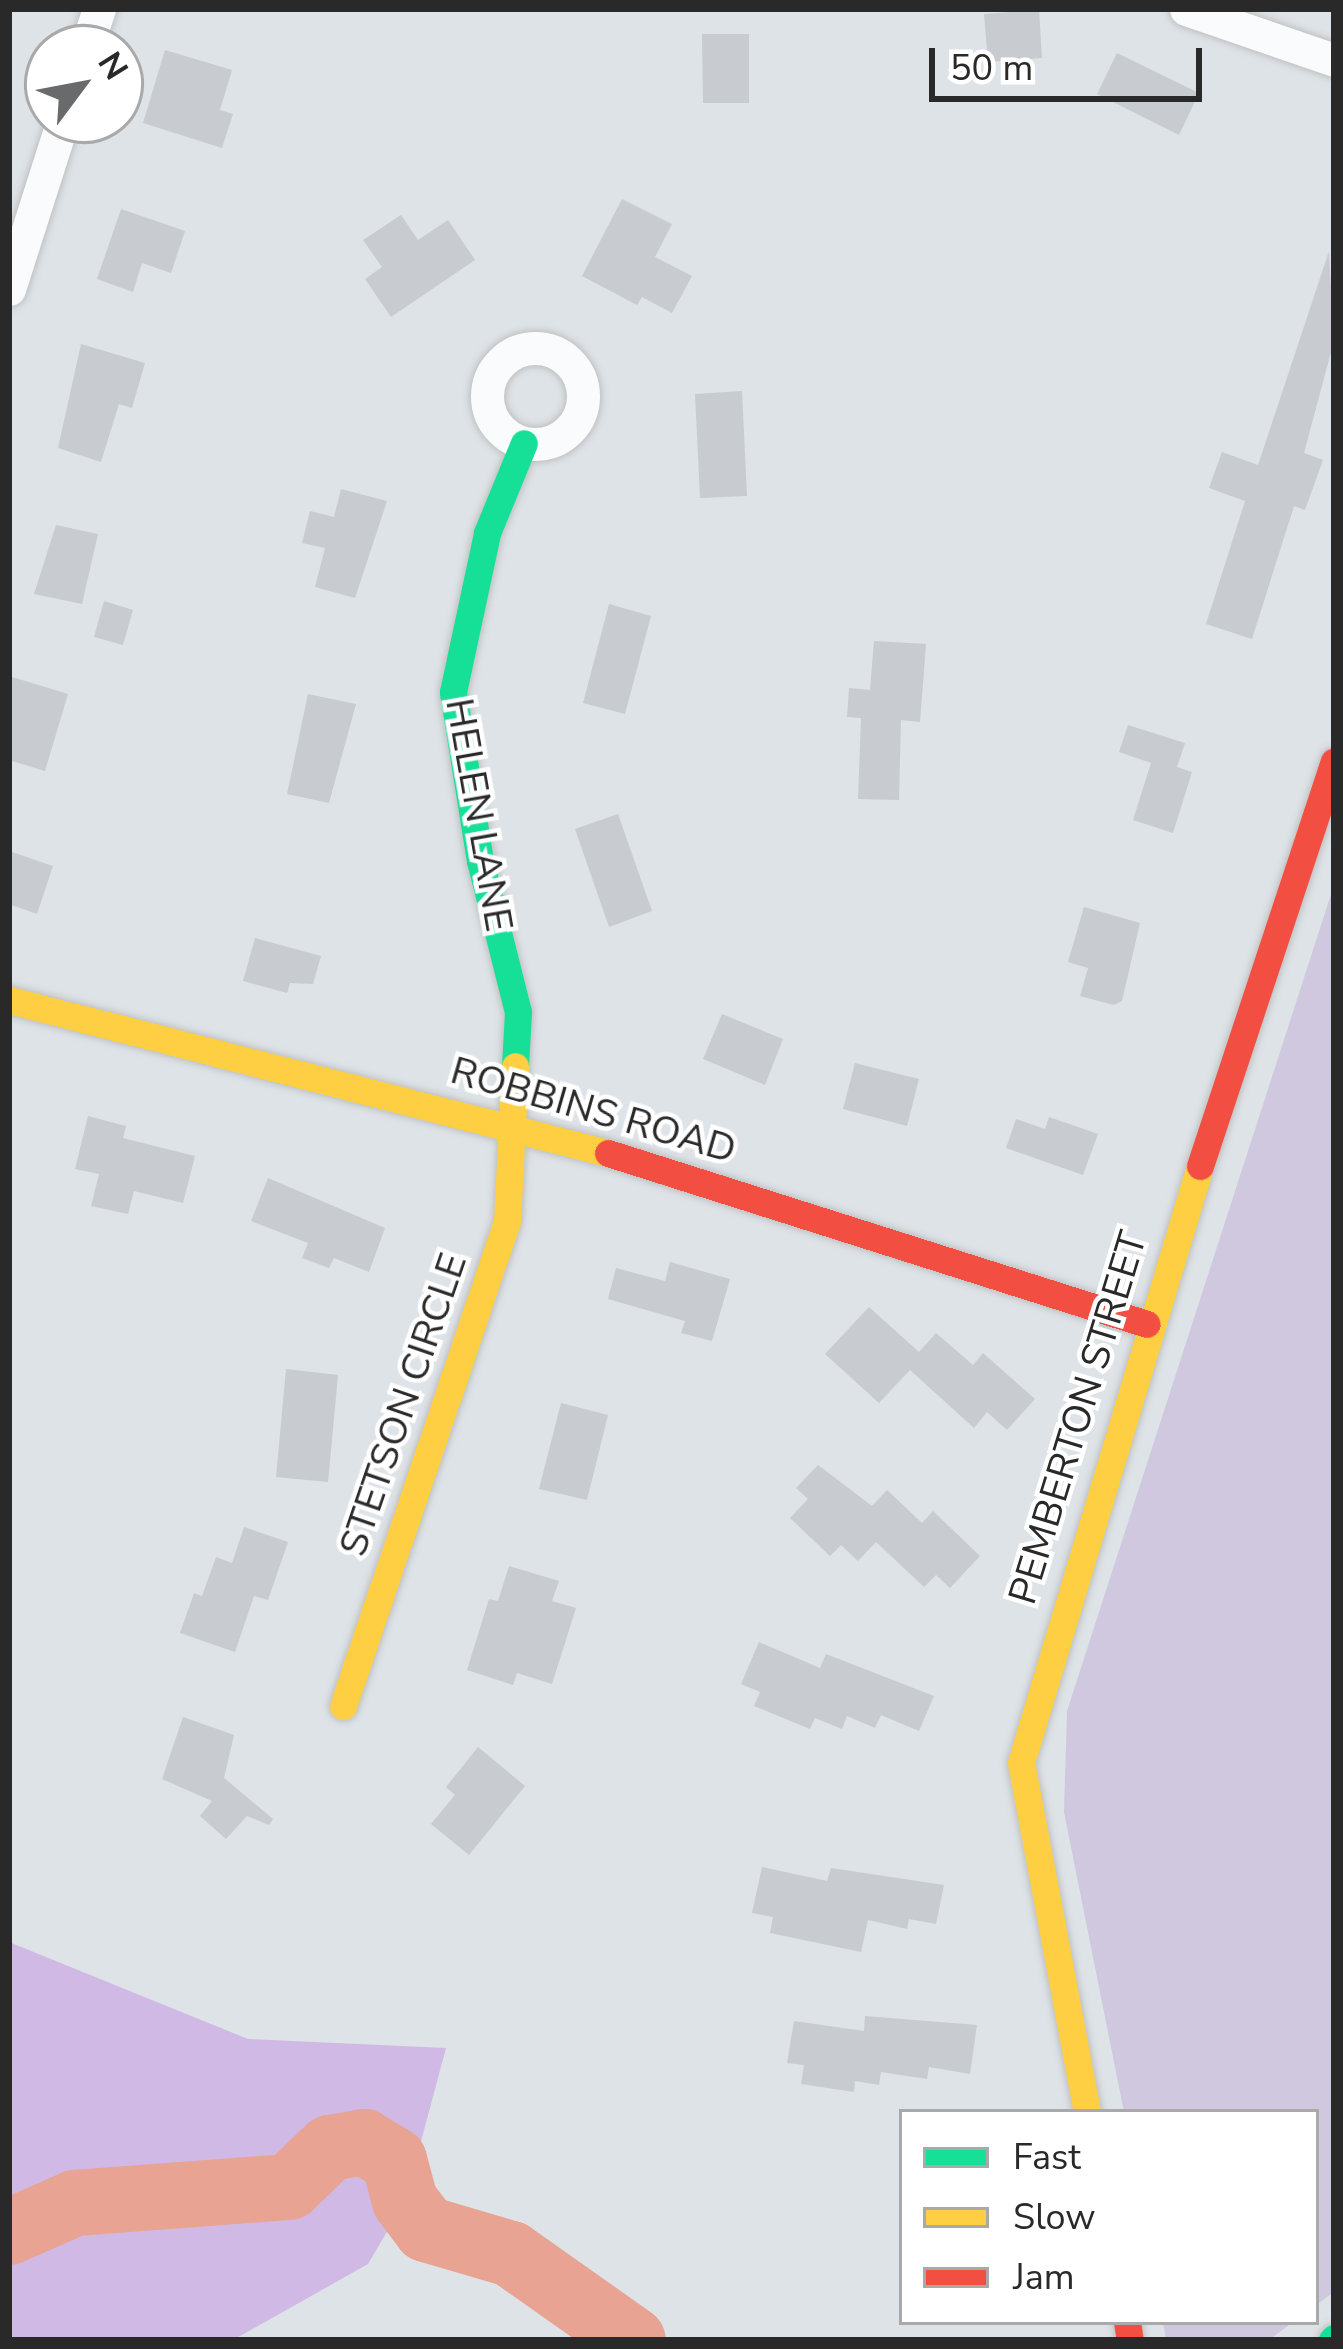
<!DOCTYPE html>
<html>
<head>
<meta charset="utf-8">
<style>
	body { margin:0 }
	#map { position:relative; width:1343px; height:2349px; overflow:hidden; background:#dee3e8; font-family:"Nunito Sans",sans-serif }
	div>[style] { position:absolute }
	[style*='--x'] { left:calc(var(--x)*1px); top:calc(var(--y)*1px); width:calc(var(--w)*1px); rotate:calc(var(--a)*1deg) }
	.green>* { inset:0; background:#d0b9e5 }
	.cemetery>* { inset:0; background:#cfc8de }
	.river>* { height:66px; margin:-33px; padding:0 33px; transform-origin:33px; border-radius:33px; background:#e8a393 }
	.building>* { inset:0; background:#c8cbcf }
	.roads { filter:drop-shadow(0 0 3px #c0c2c1) drop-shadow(0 0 3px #c0c2c1) }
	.street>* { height:33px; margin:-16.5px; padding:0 16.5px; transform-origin:16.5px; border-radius:16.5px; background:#fafbfc }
	.street>.ring { margin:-16.5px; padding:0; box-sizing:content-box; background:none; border:33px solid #fafbfc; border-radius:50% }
	.fast>* { height:27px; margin:-13.5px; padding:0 13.5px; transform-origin:13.5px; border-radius:13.5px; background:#16e098 }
	.slow>* { height:27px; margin:-13.5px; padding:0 13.5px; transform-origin:13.5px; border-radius:13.5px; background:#ffcf43 }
	.jam>* { height:27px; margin:-13.5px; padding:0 13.5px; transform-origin:13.5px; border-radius:13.5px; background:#f24e42 }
	span { translate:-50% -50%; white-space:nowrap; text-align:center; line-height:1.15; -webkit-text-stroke:9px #fff; paint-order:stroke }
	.street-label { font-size:39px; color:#292929 }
	.frame { position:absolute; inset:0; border:12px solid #292929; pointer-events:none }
	.legend { position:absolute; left:899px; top:2109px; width:420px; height:216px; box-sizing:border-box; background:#fff; border:3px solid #a9a9a9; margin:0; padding:15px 21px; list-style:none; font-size:36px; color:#292929 }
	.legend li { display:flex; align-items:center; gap:24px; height:60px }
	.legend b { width:60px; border:3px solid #a9a9a9 }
	.north { position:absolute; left:24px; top:24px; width:120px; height:120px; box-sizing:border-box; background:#fff; border:3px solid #a9a9a9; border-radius:50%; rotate:58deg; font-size:33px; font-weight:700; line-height:48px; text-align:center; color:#292929 }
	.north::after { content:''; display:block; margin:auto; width:42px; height:54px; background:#686a6c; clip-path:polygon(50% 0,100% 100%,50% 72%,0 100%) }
	.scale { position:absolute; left:929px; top:48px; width:273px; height:54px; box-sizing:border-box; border:6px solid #292929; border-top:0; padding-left:15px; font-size:36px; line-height:42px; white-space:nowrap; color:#292929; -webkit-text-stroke:9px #fff; paint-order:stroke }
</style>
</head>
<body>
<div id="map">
	<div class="green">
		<i style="clip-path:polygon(9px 1942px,248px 2039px,446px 2048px,405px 2201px,368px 2264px,233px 2340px,9px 2340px)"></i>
	</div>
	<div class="cemetery">
		<i style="clip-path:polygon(1334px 885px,1334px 2292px,1316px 2305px,1316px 2112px,1124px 2112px,1064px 1812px,1067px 1711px)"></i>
		<i style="clip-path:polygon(1163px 2322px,1293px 2322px,1269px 2340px,1166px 2340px)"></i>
	</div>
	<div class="river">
		<i style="--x:9;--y:2232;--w:72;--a:-23.7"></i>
		<i style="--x:75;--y:2203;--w:215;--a:-4.3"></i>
		<i style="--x:289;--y:2187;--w:57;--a:-43.6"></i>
		<i style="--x:330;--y:2148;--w:35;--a:-10"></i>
		<i style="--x:364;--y:2142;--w:35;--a:31"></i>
		<i style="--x:394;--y:2160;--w:42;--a:75"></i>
		<i style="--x:405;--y:2201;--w:35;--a:53"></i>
		<i style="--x:426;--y:2229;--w:89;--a:16.4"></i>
		<i style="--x:511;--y:2254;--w:149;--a:35.2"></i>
	</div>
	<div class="building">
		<i style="clip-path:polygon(1039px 10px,1042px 58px,988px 62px,984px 14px)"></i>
		<i style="clip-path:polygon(702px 34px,749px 34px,749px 103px,703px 103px)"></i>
		<i style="clip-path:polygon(165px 50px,232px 70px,220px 110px,233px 114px,222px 148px,143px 123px)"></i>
		<i style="clip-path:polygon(1117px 53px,1199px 93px,1179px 135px,1097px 94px)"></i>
		<i style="clip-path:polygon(622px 199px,672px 224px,655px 257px,692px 276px,672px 313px,642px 297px,637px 305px,582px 276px)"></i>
		<i style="clip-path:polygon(121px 209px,185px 231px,171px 273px,142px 263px,133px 292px,97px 279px)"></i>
		<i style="clip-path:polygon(401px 215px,418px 240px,448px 220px,475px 260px,391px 317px,365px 279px,382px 267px,363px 240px)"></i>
		<i style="clip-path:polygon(1329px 251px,1334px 341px,1304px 453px,1323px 460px,1305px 510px,1294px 506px,1252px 639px,1206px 624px,1245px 501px,1209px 488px,1222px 452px,1258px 465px)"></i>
		<i style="clip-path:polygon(81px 344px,145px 363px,132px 408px,119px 404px,101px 462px,58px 448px)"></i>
		<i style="clip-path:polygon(742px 391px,747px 496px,700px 498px,695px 394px)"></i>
		<i style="clip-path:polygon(341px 489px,387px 501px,355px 598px,315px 587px,325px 548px,302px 543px,310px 511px,334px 517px)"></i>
		<i style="clip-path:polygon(56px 525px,98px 534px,82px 604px,34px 594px)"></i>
		<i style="clip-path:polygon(104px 601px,133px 610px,123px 645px,94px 637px)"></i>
		<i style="clip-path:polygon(609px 604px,651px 616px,625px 714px,583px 703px)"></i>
		<i style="clip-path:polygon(874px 641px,926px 644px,920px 722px,901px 720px,899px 800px,858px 799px,861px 718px,847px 717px,849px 688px,870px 690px)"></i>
		<i style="clip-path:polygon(9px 676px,68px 694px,45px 771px,9px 760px)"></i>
		<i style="clip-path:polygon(308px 694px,356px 704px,329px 803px,287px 794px)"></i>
		<i style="clip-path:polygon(1128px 725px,1185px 743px,1177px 767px,1192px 772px,1173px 833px,1133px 820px,1151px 763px,1119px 752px)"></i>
		<i style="clip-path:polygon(618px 814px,652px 911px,609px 927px,575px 829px)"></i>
		<i style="clip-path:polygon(9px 851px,53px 866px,37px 914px,9px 904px)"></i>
		<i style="clip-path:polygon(1084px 907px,1140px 923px,1122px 1001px,1114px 1005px,1080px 996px,1088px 968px,1068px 962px)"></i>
		<i style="clip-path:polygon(255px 938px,321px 956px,313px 984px,290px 983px,287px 993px,243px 981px)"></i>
		<i style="clip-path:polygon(722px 1014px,783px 1039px,765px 1085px,703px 1059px)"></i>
		<i style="clip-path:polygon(855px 1063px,919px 1079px,907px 1126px,843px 1109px)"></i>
		<i style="clip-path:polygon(88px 1116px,126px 1126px,123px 1138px,195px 1156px,183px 1203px,134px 1191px,128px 1214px,91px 1206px,99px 1174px,75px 1169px)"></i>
		<i style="clip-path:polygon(1049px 1117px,1098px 1134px,1083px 1175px,1006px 1148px,1016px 1119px,1045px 1129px)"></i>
		<i style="clip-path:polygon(268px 1178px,385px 1228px,369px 1272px,334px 1258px,329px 1268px,302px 1258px,308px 1243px,251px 1221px)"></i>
		<i style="clip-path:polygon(670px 1262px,730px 1279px,712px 1341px,681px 1333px,685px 1321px,608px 1299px,616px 1268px,665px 1281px)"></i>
		<i style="clip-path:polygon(869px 1307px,919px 1352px,936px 1333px,973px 1365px,983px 1353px,1035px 1399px,1007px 1430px,987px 1412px,974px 1428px,910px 1370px,879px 1403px,825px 1354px)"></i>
		<i style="clip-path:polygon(286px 1369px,338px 1375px,328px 1482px,276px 1477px)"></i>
		<i style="clip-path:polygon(561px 1403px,608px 1415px,587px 1500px,539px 1489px)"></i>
		<i style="clip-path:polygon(818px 1465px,872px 1506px,887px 1490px,922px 1523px,933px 1511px,980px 1556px,950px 1588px,936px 1575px,924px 1587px,876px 1542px,858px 1561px,841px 1545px,830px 1556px,790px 1518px,808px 1499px,796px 1488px)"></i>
		<i style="clip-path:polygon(244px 1527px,288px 1542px,268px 1600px,254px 1596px,235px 1652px,180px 1633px,194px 1593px,202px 1596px,216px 1557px,232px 1563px)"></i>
		<i style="clip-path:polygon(509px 1566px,559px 1581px,552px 1601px,576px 1608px,552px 1684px,517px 1673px,513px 1685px,467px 1670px,489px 1599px,498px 1601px)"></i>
		<i style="clip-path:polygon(759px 1642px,820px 1668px,826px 1654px,934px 1696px,919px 1731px,881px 1715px,875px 1728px,847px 1716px,842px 1729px,815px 1718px,810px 1729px,754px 1706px,760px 1692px,741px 1684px)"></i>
		<i style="clip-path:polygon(183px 1717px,234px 1735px,224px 1778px,273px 1819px,269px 1825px,247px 1816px,226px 1839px,200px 1816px,212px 1801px,162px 1779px)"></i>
		<i style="clip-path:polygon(478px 1747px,525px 1786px,469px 1855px,431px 1824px,455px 1795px,446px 1787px)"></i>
		<i style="clip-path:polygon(762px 1867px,827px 1881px,831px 1868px,944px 1885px,936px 1924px,909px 1919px,907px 1929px,868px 1920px,861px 1952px,770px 1933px,773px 1917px,752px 1913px)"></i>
		<i style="clip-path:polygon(865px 2016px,977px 2025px,970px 2074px,929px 2067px,927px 2079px,881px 2072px,879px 2085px,855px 2081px,854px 2092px,801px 2084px,804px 2065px,787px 2063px,794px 2021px,864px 2031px)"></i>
	</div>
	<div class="roads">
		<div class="street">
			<i style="--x:1186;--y:9;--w:157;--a:19"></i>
			<i style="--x:86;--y:48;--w:41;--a:-71.6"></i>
			<i style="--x:9;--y:289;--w:177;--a:-72.3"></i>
			<i class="ring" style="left:487px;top:348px;width:63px;height:63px"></i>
		</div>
		<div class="fast">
			<i style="--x:515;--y:1066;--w:54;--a:-86.8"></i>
			<i style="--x:518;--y:1012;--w:156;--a:-104.1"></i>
			<i style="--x:480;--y:861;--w:171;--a:-99.1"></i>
			<i style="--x:453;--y:692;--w:163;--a:-77.9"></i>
			<i style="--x:487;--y:533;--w:97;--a:-67.7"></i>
			<i style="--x:1332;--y:2340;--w:3;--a:-45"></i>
		</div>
		<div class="slow">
			<i style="--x:9;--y:1000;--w:618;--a:14.33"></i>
			<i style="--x:343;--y:1706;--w:512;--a:-71.32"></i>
			<i style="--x:507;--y:1221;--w:155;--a:-87"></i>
			<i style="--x:1087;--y:2112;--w:355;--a:-100.7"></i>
			<i style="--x:1021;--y:1763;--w:623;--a:-73.31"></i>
		</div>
		<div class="jam">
			<i style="--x:608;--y:1153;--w:565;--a:17.6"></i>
			<i style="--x:1200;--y:1166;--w:426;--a:-71.7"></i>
			<i style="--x:1127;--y:2322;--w:18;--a:81"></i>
		</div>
	</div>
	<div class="street-label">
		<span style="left:478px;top:815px;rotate:80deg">HELEN LANE</span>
		<span style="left:593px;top:1111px;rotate:16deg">ROBBINS ROAD</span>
		<span style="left:404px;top:1405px;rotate:-71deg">STETSON CIRCLE</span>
		<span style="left:1079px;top:1418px;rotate:-73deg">PEMBERTON STREET</span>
	</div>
	<div class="frame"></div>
	<ul class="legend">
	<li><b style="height:15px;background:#16e098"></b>Fast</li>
	<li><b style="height:15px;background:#ffcf43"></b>Slow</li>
	<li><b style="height:15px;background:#f24e42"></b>Jam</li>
	</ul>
	<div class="north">N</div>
	<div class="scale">50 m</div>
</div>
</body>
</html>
